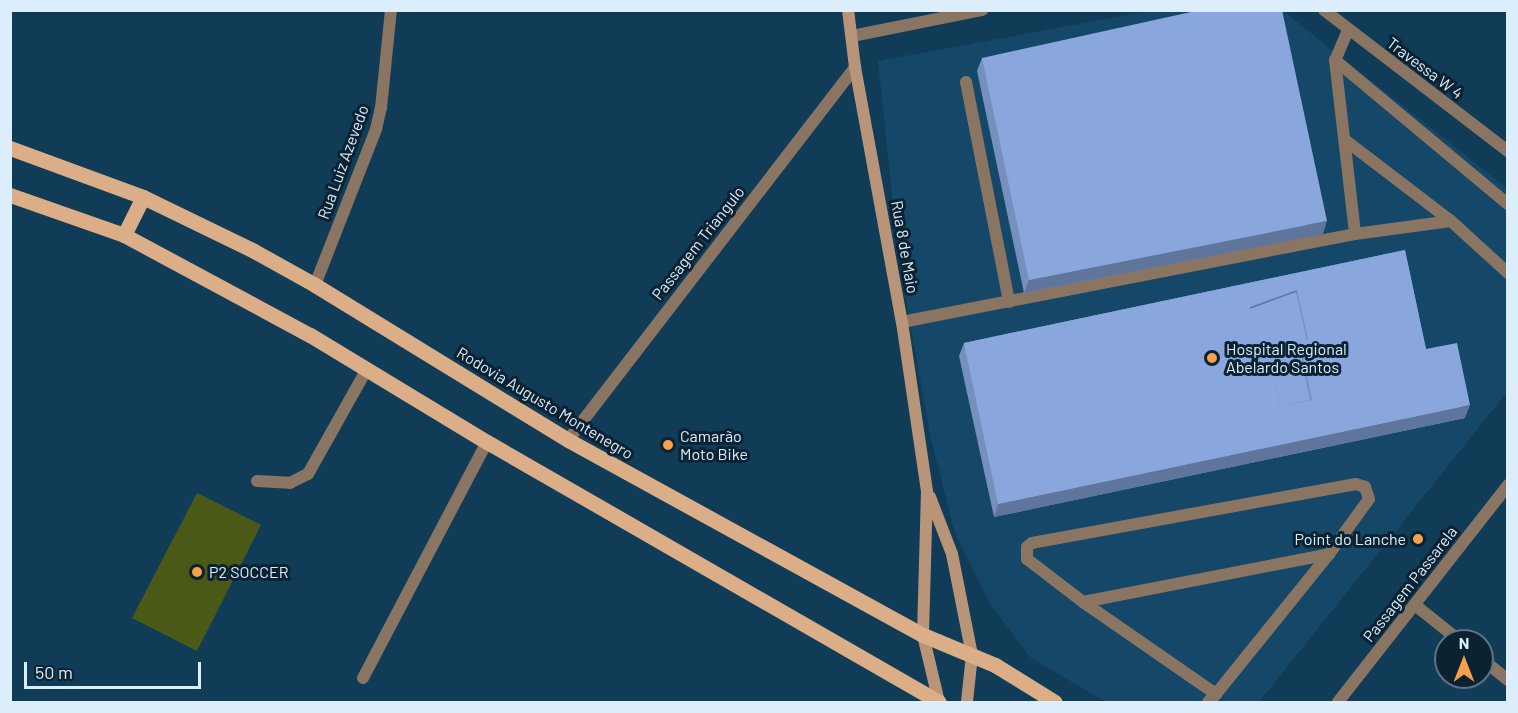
<!DOCTYPE html>
<html>
<head>
<meta charset="utf-8">
<style>
	body { margin:0 }
	#map { position:relative; width:1518px; height:713px; overflow:hidden; background:#103c58; font-family:Barlow,sans-serif }
	div>[style] { position:absolute }
	[style*='--x'] { left:calc(var(--x)*1px); top:calc(var(--y)*1px); width:calc(var(--w)*1px); rotate:calc(var(--a)*1deg) }
	.built>* { inset:0; background:#154768 }
	.green>* { inset:0; background:#4a5a16 }
	.lane>* { height:12px; margin:-6px; padding:0 6px; transform-origin:6px; border-radius:6px; background:#8a7462 }
	.street>* { height:12px; margin:-6px; padding:0 6px; transform-origin:6px; border-radius:6px; background:#8a7462 }
	.secondary>* { height:12px; margin:-6px; padding:0 6px; transform-origin:6px; border-radius:6px; background:#b89578 }
	.primary>* { height:15px; margin:-7.5px; padding:0 7.5px; transform-origin:7.5px; border-radius:7.5px; background:#dbae88 }
	.wall>* { inset:0; background:#7690be }
	.shaded-wall>* { inset:0; background:#60759b }
	.building>* { inset:0; background:#89a7dd }
	.dots>* { width:16px; height:16px; translate:-50% -50%; box-sizing:border-box; border:3px solid #0a2232; border-radius:50% }
	span { translate:-50% -50%; white-space:nowrap; text-align:center; line-height:1.15; -webkit-text-stroke:6px #0a2232; paint-order:stroke }
	.street-label { font-size:16px; color:#dcedfb }
	.poi-label { font-size:16px; color:#dcedfb }
	.left { translate:0 -50%; text-align:left }
	.right { translate:-100% -50%; text-align:right }
	.frame { position:absolute; inset:0; border:12px solid #dcedfb; pointer-events:none }
	.north { position:absolute; left:1434px; top:629px; width:60px; height:60px; box-sizing:border-box; background:#0a2232; border:2px solid #5e7382; border-radius:50%; rotate:0deg; font-size:16px; font-weight:700; line-height:24px; text-align:center; color:#dcedfb }
	.north::after { content:''; display:block; margin:auto; width:21px; height:27px; background:#f8a04b; clip-path:polygon(50% 0,100% 100%,50% 72%,0 100%) }
	.scale { position:absolute; left:24px; top:662px; width:177px; height:27px; box-sizing:border-box; border:3px solid #dcedfb; border-top:0; padding-left:8px; font-size:18px; line-height:21px; white-space:nowrap; color:#dcedfb; -webkit-text-stroke:4px #0a2232; paint-order:stroke }
</style>
</head>
<body>
<div id="map">
	<div class="built">
		<i style="clip-path:polygon(1149px 11px,1283px 11px,1507px 188px,1507px 392px,1259px 702px,1106px 702px,1031px 658px,991px 605px,955px 533px,930px 435px,910px 323px,894px 212px,878px 61px)"></i>
	</div>
	<div class="green">
		<i style="clip-path:polygon(197px 493px,261px 525px,197px 651px,132px 618px)"></i>
	</div>
	<div class="lane">
		<i style="--x:1348;--y:30;--w:33;--a:113"></i>
		<i style="--x:1335;--y:60;--w:175;--a:83.4"></i>
		<i style="--x:1335;--y:60;--w:225;--a:39.8"></i>
		<i style="--x:966;--y:82;--w:224;--a:78.9"></i>
		<i style="--x:1345;--y:140;--w:133;--a:37.4"></i>
		<i style="--x:1451;--y:221;--w:77;--a:42.4"></i>
		<i style="--x:902;--y:322;--w:461;--a:-11"></i>
		<i style="--x:1355;--y:234;--w:97;--a:-7.7"></i>
		<i style="--x:257;--y:481;--w:33;--a:3"></i>
		<i style="--x:290;--y:483;--w:20;--a:-27"></i>
		<i style="--x:308;--y:474;--w:120;--a:-60.7"></i>
		<i style="--x:1083;--y:602;--w:251;--a:-11"></i>
		<i style="--x:1208;--y:702;--w:11;--a:-45"></i>
		<i style="--x:1216;--y:694;--w:180;--a:-51.1"></i>
		<i style="--x:1329;--y:554;--w:68;--a:-54"></i>
		<i style="--x:1369;--y:499;--w:13;--a:-108"></i>
		<i style="--x:1365;--y:487;--w:9;--a:-162"></i>
		<i style="--x:1356;--y:484;--w:329;--a:169.7"></i>
		<i style="--x:1032;--y:543;--w:6;--a:141"></i>
		<i style="--x:1027;--y:547;--w:12;--a:90"></i>
		<i style="--x:1027;--y:559;--w:71;--a:37.5"></i>
		<i style="--x:1083;--y:602;--w:162;--a:34.7"></i>
	</div>
	<div class="street">
		<i style="--x:1324;--y:10;--w:232;--a:37.5"></i>
		<i style="--x:852;--y:36;--w:133;--a:-11.3"></i>
		<i style="--x:315;--y:285;--w:168;--a:-68.6"></i>
		<i style="--x:376;--y:129;--w:22;--a:-77"></i>
		<i style="--x:381;--y:108;--w:99;--a:-84.2"></i>
		<i style="--x:568;--y:440;--w:471;--a:-52.4"></i>
		<i style="--x:1415;--y:605;--w:58;--a:38.7"></i>
		<i style="--x:1482;--y:659;--w:33;--a:39"></i>
		<i style="--x:363;--y:678;--w:267;--a:-62.3"></i>
		<i style="--x:1338;--y:702;--w:276;--a:-51.9"></i>
	</div>
	<div class="secondary">
		<i style="--x:848;--y:10;--w:57;--a:83"></i>
		<i style="--x:855;--y:67;--w:259;--a:79.6"></i>
		<i style="--x:902;--y:322;--w:171;--a:81.6"></i>
		<i style="--x:927;--y:491;--w:144;--a:91.6"></i>
		<i style="--x:923;--y:635;--w:69;--a:76.6"></i>
		<i style="--x:930;--y:497;--w:61;--a:68.9"></i>
		<i style="--x:952;--y:554;--w:103;--a:78.8"></i>
		<i style="--x:972;--y:655;--w:47;--a:96.1"></i>
	</div>
	<div class="primary">
		<i style="--x:10;--y:148;--w:142;--a:20.2"></i>
		<i style="--x:143;--y:197;--w:123;--a:25.9"></i>
		<i style="--x:254;--y:251;--w:70;--a:29.1"></i>
		<i style="--x:315;--y:285;--w:297;--a:31.5"></i>
		<i style="--x:568;--y:440;--w:405;--a:28.8"></i>
		<i style="--x:923;--y:635;--w:78;--a:22.6"></i>
		<i style="--x:995;--y:665;--w:70;--a:31.7"></i>
		<i style="--x:10;--y:195;--w:121;--a:19.3"></i>
		<i style="--x:124;--y:235;--w:211;--a:28.3"></i>
		<i style="--x:310;--y:335;--w:207;--a:31.2"></i>
		<i style="--x:487;--y:442;--w:521;--a:29.91"></i>
		<i style="--x:124;--y:235;--w:42;--a:-63.4"></i>
	</div>
	<div class="wall">
		<i style="clip-path:polygon(982px 58px,1323px 234px,1024px 293px,977px 71px)"></i>
		<i style="clip-path:polygon(1405px 250px,1426px 349px,1465px 418px,994px 517px,959px 356px,964px 343px)"></i>
	</div>
	<div class="shaded-wall">
		<i style="clip-path:polygon(1327px 221px,1323px 234px,1024px 293px,1029px 280px)"></i>
		<i style="clip-path:polygon(1297px 290px,1293px 302px,1249px 309px,1250px 307px)"></i>
		<i style="clip-path:polygon(1470px 405px,1465px 418px,994px 517px,998px 504px)"></i>
	</div>
	<div class="building">
		<i style="clip-path:polygon(1200px 10px,1282px 10px,1327px 221px,1029px 280px,982px 58px)"></i>
		<i style="clip-path:polygon(evenodd,1405px 250px,1426px 349px,1457px 343px,1470px 405px,998px 504px,964px 343px,1405px 250px,1297px 290px,1308px 340px,1300px 342px,1312px 400px,1280px 406px,1268px 347px,1259px 349px,1250px 307px,1297px 290px)"></i>
		<i style="clip-path:polygon(1296px 292px,1307px 341px,1300px 342px,1299px 345px,1310px 400px,1280px 406px,1268px 347px,1259px 349px,1250px 309px)"></i>
	</div>
	<div class="dots">
		<i style="left:1212px;top:358px;background:#f8a04b"></i>
		<i style="left:668px;top:445px;background:#f8a04b"></i>
		<i style="left:1418px;top:539px;background:#f8a04b"></i>
		<i style="left:197px;top:572px;background:#f8a04b"></i>
	</div>
	<div class="street-label">
		<span style="left:1425px;top:68px;rotate:37deg">Travessa W 4</span>
		<span style="left:343px;top:162px;rotate:-70deg">Rua Luiz Azevedo</span>
		<span style="left:698px;top:243px;rotate:-52deg">Passagem Triangulo</span>
		<span style="left:905px;top:247px;rotate:80deg">Rua 8 de Maio</span>
		<span style="left:545px;top:403px;rotate:31deg">Rodovia Augusto Montenegro</span>
		<span style="left:1410px;top:584px;rotate:-52deg">Passagem Passarela</span>
	</div>
	<div class="poi-label">
		<span class="left" style="left:1226px;top:358px">Hospital Regional<br>Abelardo Santos</span>
		<span class="left" style="left:680px;top:445px">Camarão<br>Moto Bike</span>
		<span class="right" style="left:1406px;top:539px">Point do Lanche</span>
		<span class="left" style="left:209px;top:572px">P2 SOCCER</span>
	</div>
	<div class="frame"></div>
	<div class="north">N</div>
	<div class="scale">50 m</div>
</div>
</body>
</html>
